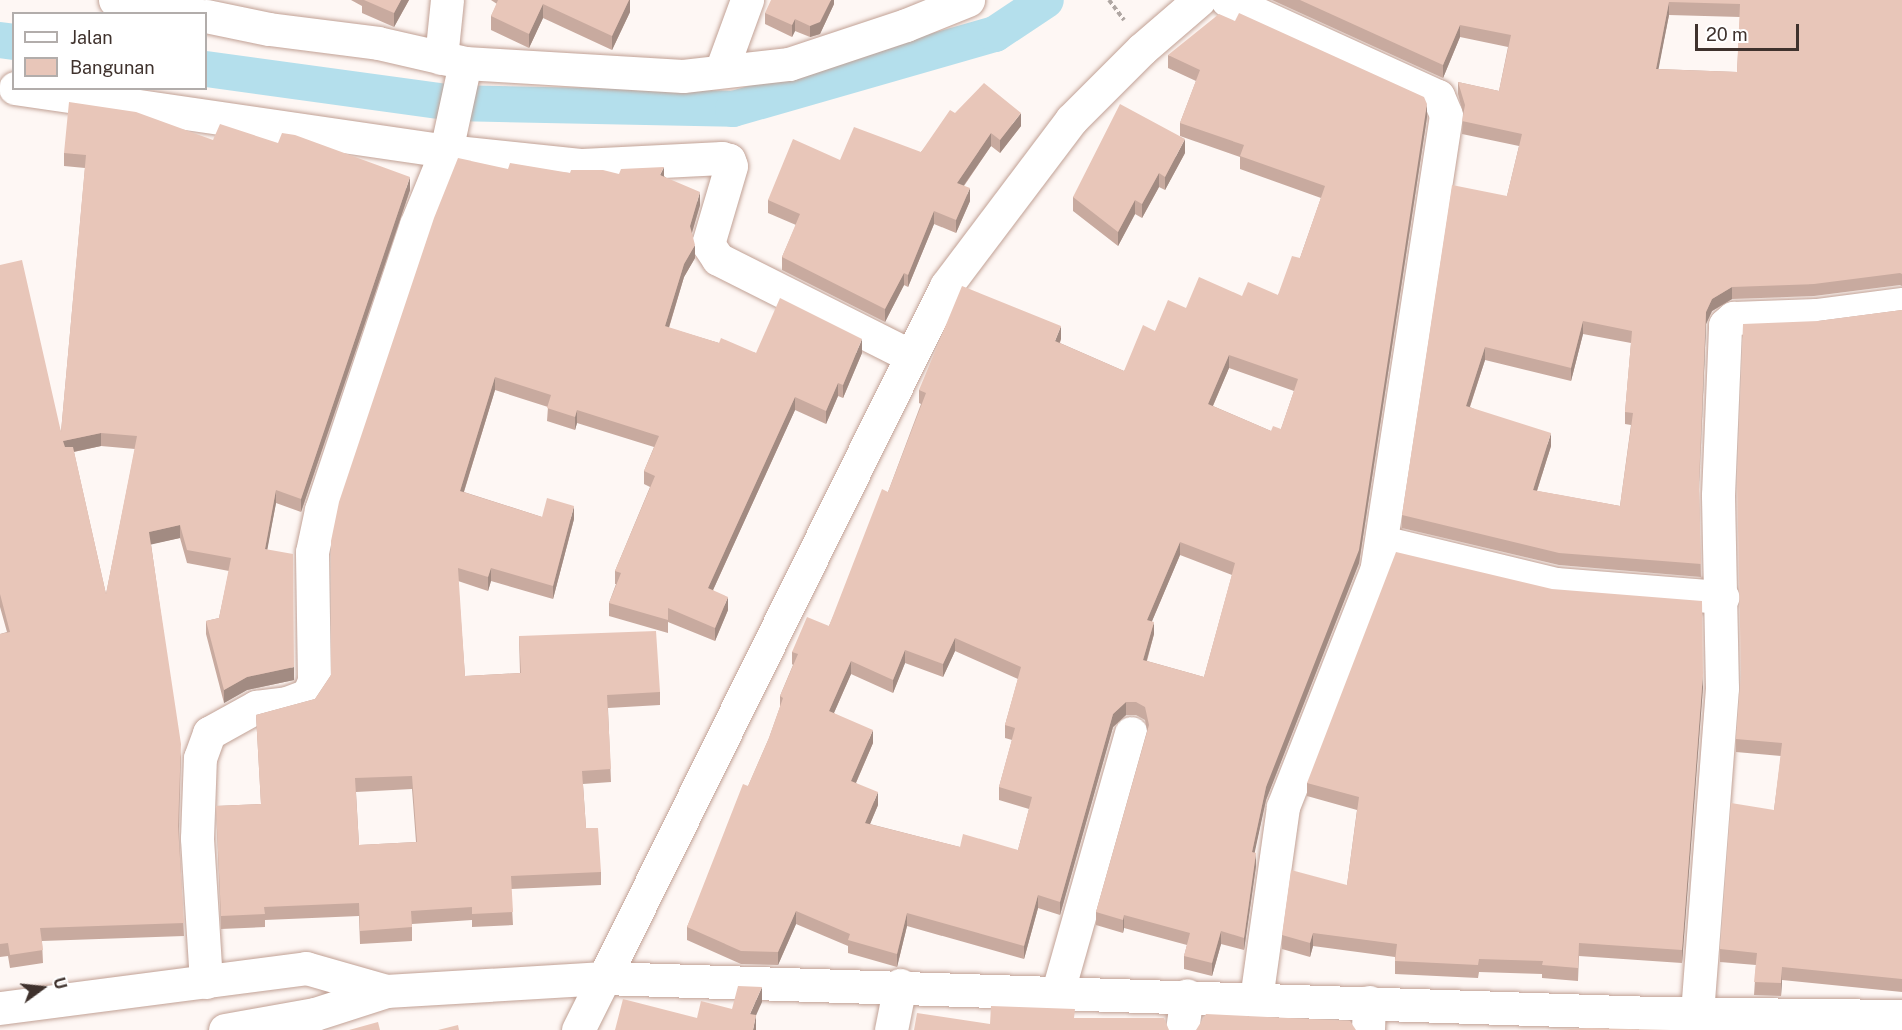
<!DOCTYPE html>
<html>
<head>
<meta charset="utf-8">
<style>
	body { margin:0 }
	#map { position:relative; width:1902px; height:1030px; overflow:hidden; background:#fef7f4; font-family:"Public Sans",sans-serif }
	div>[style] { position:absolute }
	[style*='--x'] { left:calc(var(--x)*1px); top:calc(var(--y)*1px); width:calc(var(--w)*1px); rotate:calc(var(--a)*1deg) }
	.canal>* { height:36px; margin:-18px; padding:0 18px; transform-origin:18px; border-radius:18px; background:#b4dfec }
	.path>* { height:4px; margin-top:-2px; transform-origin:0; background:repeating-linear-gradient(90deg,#afa6a2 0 4.5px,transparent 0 7.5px) }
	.roads { filter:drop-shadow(0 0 2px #c1a195) drop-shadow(0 0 2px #c1a195) }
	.street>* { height:33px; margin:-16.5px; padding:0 16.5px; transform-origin:16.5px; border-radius:16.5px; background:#fff }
	.secondary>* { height:33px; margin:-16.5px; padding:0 16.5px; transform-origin:16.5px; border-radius:16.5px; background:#fff }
	.primary>* { height:33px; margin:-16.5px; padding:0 16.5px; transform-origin:16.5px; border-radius:16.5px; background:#fff }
	.wall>* { inset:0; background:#c8aa9f }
	.shaded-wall>* { inset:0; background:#a28b82 }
	.building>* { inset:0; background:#e8c6b9 }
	span { translate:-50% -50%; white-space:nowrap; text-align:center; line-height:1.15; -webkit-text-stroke:5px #fff; paint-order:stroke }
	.legend { position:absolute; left:12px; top:12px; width:195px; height:78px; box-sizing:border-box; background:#fff; border:2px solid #b2adab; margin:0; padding:8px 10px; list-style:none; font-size:18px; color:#3f322d }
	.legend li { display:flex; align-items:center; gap:12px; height:30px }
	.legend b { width:30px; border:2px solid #b2adab }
	.north { position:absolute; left:12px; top:958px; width:60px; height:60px; -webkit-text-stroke:4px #fff; paint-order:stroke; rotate:75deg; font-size:16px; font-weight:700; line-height:24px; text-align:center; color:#3f322d }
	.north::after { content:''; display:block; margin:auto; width:21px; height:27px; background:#3f322d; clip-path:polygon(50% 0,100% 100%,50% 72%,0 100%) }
	.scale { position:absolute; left:1695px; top:24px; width:104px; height:27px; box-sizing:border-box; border:3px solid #3f322d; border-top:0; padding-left:8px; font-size:18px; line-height:21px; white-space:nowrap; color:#3f322d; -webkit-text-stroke:4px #fff; paint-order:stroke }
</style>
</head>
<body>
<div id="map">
	<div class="canal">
		<i style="--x:0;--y:40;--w:14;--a:8"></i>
		<i style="--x:206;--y:69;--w:249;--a:7.8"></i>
		<i style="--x:453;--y:103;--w:280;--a:1.2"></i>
		<i style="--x:733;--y:109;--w:273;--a:-16"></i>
		<i style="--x:995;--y:34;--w:61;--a:-33.7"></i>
	</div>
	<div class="path">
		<i style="--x:1109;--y:0;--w:25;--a:53"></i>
	</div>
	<div class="roads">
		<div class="street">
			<i style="--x:115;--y:0;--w:81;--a:9.9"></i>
			<i style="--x:1227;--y:0;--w:232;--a:24.5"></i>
			<i style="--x:1438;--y:96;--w:21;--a:67"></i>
			<i style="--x:1446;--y:115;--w:458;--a:98.7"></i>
			<i style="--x:1377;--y:568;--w:257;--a:111.5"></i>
			<i style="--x:1283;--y:807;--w:193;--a:98"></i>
			<i style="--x:206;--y:16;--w:64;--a:11.7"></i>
			<i style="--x:269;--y:29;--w:110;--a:7.3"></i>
			<i style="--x:378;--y:43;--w:89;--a:12.9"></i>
			<i style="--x:465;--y:63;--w:218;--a:3.4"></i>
			<i style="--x:683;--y:76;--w:107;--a:-6.5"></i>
			<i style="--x:789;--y:64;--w:123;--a:-18.4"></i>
			<i style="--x:906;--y:25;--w:67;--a:-22"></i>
			<i style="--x:441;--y:58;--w:58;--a:-84.1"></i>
			<i style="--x:721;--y:71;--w:76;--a:-69.9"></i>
			<i style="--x:15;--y:88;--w:436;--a:8.3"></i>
			<i style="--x:446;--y:151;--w:137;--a:5.9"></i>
			<i style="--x:582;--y:165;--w:140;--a:-2.9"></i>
			<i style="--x:722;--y:158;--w:7;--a:16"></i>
			<i style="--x:729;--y:160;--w:6;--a:72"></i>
			<i style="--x:731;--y:166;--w:81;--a:106.4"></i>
			<i style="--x:708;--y:244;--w:18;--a:56"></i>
			<i style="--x:718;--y:259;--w:216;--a:26.7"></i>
			<i style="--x:1382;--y:542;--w:179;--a:13.6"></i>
			<i style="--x:1556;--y:584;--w:167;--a:4.5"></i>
			<i style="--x:604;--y:978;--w:1051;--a:1.91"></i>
			<i style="--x:1654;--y:1013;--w:248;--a:0.7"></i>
			<i style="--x:206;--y:982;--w:144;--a:-93.6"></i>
			<i style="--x:197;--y:838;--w:80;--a:-87.9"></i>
			<i style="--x:200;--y:758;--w:27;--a:-70"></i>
			<i style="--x:209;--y:733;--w:54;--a:-29"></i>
			<i style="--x:256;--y:707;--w:31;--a:-7"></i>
			<i style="--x:287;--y:703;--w:22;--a:-21"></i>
			<i style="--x:308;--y:695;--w:15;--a:-67"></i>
			<i style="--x:314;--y:681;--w:129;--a:-90.9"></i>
			<i style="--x:312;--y:552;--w:43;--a:-77.9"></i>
			<i style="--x:321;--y:510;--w:300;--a:-71.6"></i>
			<i style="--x:416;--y:225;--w:80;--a:-67.9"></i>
			<i style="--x:446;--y:151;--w:90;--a:-77.8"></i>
			<i style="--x:1058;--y:991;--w:268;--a:-74.2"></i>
			<i style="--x:1697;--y:1013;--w:326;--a:-85.6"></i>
			<i style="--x:1722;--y:688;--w:193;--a:-91.2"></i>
			<i style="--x:1718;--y:495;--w:170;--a:-87.6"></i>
			<i style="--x:1725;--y:325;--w:11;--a:-41"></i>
			<i style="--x:1733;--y:318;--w:83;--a:-2.1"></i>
			<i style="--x:1816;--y:315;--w:87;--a:-7.3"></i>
			<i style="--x:891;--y:1030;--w:46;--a:-78.7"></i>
			<i style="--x:1182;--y:1030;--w:35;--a:-82"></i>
			<i style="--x:1368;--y:1030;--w:28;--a:-88"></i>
		</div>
		<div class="secondary">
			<i style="--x:604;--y:978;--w:772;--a:-63.7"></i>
			<i style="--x:946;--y:286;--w:208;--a:-53"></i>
			<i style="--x:1071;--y:120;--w:100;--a:-45"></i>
			<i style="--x:1142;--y:49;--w:75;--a:-40.7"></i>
		</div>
		<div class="primary">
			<i style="--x:0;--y:1008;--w:309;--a:-7.4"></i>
			<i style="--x:306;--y:968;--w:83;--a:16"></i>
			<i style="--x:225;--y:1030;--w:91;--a:-10.1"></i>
			<i style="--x:315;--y:1014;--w:75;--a:-17.9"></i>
			<i style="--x:386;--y:991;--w:218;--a:-3.4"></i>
			<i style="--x:578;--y:1030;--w:58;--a:-63.4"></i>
		</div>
	</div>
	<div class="wall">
		<i style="clip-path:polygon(351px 0,409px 0,394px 27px,362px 13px,362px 6px)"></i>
		<i style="clip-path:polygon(491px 0,630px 0,630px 12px,612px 50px,543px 18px,529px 48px,491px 30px,491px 16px,497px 4px)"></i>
		<i style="clip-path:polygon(834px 0,834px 4px,820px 34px,810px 37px,795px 31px,792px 37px,765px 24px,765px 13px)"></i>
		<i style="clip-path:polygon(evenodd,1272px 0,1902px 0,1902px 286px,1900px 285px,1814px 296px,1732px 299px,1712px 311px,1706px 324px,1699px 490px,1701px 577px,1559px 565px,1402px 528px,1402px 515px,1507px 196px,1519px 146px,1462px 134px,1463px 113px,1458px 94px,1458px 82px,1499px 91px,1508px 47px,1460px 37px,1443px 78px,1272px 0,1669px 15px,1740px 17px,1737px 72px,1658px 69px,1669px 15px,1272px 0,1583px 334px,1631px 343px,1625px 412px,1625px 424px,1631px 425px,1620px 506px,1537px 491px,1551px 446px,1470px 407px,1485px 360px,1571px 381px,1583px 334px)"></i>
		<i style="clip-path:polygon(evenodd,1168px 55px,1427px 117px,1359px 563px,1266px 800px,1254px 853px,1256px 866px,1244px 950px,1221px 944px,1212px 976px,1184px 969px,1184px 956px,1187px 945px,1124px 928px,1123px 933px,1096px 925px,1096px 912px,1147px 731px,1145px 720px,1136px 715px,1126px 715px,1113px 727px,1060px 915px,1038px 908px,1024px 959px,907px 926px,897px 967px,848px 953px,848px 946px,796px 924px,778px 965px,741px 964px,687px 940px,687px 927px,769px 738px,780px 707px,780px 696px,793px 665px,792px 664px,792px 652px,829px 626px,888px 492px,921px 404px,919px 403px,919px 390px,1061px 339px,1060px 343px,1124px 371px,1155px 331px,1186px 308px,1242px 296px,1278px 295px,1300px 258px,1321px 198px,1240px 169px,1240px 157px,1180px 136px,1180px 123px,1196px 81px,1168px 68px,1168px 55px,1229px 368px,1294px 391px,1281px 429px,1271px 431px,1213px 406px,1229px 368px,1168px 55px,1180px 555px,1232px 575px,1204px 677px,1147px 661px,1154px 634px,1152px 621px,1180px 555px,1168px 55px,955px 651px,1018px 679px,1005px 725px,1005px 738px,1012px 740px,999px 787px,999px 800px,1029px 809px,1018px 850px,960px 847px,870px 824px,878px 805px,856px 783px,873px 743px,834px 713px,851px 674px,893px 693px,905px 663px,943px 677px,955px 651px)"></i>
		<i style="clip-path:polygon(955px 113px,1021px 126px,1000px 153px,991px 146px,964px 186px,970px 201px,956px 233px,934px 224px,908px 287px,904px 285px,885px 322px,782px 270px,782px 257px,796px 225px,768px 213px,768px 200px,840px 160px,921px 152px)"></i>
		<i style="clip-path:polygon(evenodd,213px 140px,410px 190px,301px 512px,276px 503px,267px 549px,294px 680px,247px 690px,224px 703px,206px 634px,206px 621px,219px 618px,229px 571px,187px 563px,180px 538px,151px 544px,181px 757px,179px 831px,184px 936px,42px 941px,43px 963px,10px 968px,8px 956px,0 957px,0 634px,7px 632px,0 607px,0 265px,61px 432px,85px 168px,64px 166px,64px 153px,213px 140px,101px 446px,135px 449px,106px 594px,74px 452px,101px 446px)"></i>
		<i style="clip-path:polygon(1185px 153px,1165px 190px,1159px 187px,1142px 218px,1135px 214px,1118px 246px,1073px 211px,1073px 197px)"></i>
		<i style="clip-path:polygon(evenodd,508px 169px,570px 173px,664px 176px,700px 205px,692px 233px,695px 258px,684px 277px,669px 328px,719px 343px,756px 353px,862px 353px,843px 398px,838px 396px,826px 424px,795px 410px,713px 590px,728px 610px,715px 641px,668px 622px,668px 633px,609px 616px,609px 603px,616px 584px,615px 584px,615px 571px,650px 487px,644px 484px,644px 471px,654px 447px,577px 423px,575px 430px,547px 421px,548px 407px,495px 390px,464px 492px,542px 517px,574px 519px,553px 599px,491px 581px,488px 591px,458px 581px,465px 676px,520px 673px,519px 636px,660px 692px,660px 705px,608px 708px,611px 782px,583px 784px,586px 828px,601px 872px,601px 885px,511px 889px,513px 925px,472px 927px,472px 920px,412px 924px,412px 941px,360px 944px,359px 916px,265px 920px,265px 927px,221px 929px,216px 806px,261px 804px,256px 715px,315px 699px,331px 675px,508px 169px,412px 789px,416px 842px,359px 845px,356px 792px,412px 789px)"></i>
		<i style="clip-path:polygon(1902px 310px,1902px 992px,1782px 980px,1781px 996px,1754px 995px,1756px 965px,1720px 962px,1720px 949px,1774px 810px,1781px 756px,1736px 752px,1736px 739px,1818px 321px)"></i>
		<i style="clip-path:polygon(1703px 687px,1682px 963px,1579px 956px,1578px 981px,1542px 978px,1542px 974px,1479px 972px,1478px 978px,1395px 974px,1395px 957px,1313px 946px,1310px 957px,1282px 949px,1282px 935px,1347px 885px,1357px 810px,1307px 796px,1307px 783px)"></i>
	</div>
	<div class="shaded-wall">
		<i style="clip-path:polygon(401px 0,409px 0,394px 27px,394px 13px)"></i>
		<i style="clip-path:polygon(629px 0,630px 0,630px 12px,612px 50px,612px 36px)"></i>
		<i style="clip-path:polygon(831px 0,834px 0,834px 4px,820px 34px,810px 37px,810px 26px)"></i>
		<i style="clip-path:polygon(1669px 2px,1669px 15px,1656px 82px,1656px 69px)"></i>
		<i style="clip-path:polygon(543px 4px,543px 18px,529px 48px,529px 34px)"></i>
		<i style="clip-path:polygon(795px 19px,795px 31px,792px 37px,792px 25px)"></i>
		<i style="clip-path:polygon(1460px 25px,1460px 37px,1443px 78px,1443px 65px)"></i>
		<i style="clip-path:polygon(1427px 104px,1427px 117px,1359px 563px,1266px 800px,1252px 865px,1252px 852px,1266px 787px)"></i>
		<i style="clip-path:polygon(1021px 113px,1021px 126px,1000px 153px,1000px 140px)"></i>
		<i style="clip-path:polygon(991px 133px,991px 146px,957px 195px,957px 183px)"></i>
		<i style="clip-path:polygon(1185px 139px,1185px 153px,1165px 190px,1165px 177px)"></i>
		<i style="clip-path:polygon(664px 167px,664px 180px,660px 175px)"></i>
		<i style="clip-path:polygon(1159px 173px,1159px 187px,1142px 218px,1142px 204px)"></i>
		<i style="clip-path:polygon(410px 177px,410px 190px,301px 512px,301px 499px)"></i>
		<i style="clip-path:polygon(970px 188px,970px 201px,956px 233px,956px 220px)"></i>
		<i style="clip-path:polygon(700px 192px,700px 205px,690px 239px,690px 226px)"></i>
		<i style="clip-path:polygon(1135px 200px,1135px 214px,1118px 246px,1118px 232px)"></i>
		<i style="clip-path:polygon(934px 211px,934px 224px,908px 287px,908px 275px)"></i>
		<i style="clip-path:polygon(695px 245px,695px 258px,684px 277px,665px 340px,665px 326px,684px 264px)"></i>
		<i style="clip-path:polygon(904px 273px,904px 285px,885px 322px,885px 309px)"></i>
		<i style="clip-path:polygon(1732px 287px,1732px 299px,1712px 311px,1706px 324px,1699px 494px,1706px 312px,1712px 299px)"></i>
		<i style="clip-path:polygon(1583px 321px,1583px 334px,1571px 381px,1571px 368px)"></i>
		<i style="clip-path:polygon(1061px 326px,1061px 339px,1055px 353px,1055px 341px)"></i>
		<i style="clip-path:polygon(862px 339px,862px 353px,843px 398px,843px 385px)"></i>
		<i style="clip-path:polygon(1485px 347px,1485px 360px,1466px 418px,1466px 406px)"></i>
		<i style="clip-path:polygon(1229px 355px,1229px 368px,1208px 417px,1208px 404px)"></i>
		<i style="clip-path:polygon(495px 377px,495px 390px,460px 504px,460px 491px)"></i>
		<i style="clip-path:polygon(838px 383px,838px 396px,826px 424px,826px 411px)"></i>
		<i style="clip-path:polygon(795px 397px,795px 410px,708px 601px,708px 588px)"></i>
		<i style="clip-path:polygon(577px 410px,577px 423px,575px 430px,575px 417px)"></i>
		<i style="clip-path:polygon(101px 433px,101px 446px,63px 454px,63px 441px)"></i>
		<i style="clip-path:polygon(1551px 433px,1551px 446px,1533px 503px,1533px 490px)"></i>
		<i style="clip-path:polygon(276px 490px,276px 503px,265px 562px,265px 549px)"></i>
		<i style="clip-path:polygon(574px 506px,574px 519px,553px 599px,553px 586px)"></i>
		<i style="clip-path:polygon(180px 525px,180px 538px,149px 545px,149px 532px)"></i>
		<i style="clip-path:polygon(1180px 542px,1180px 555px,1147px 633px,1147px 620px)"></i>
		<i style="clip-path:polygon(491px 568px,491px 581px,488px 591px,488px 577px)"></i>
		<i style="clip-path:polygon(728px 597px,728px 610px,715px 641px,715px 628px)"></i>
		<i style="clip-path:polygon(1154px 622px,1154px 634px,1143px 673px,1143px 660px)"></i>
		<i style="clip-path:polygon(955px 638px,955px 651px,943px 677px,943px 664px)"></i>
		<i style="clip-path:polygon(905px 650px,905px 663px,893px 693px,893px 680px)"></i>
		<i style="clip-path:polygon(851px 661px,851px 674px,829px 724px,829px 711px)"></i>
		<i style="clip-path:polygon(294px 667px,294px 680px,247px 690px,224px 703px,224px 690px,247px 677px)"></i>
		<i style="clip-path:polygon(1703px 674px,1703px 687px,1682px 963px,1682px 950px)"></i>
		<i style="clip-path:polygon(1126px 702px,1126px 715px,1113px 727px,1060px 915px,1060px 902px,1113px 714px)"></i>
		<i style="clip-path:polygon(873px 730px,873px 743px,851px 794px,851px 781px)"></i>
		<i style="clip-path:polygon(878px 792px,878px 805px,865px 836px,865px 823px)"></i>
		<i style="clip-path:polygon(1256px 853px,1256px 866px,1244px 950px,1244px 938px)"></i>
		<i style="clip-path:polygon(1038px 895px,1038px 908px,1024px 959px,1024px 946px)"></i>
		<i style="clip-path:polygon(796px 911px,796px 924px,778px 965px,778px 952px)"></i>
		<i style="clip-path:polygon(907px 913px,907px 926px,897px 967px,897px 954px)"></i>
		<i style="clip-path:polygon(1124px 915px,1124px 928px,1123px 933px,1123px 920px)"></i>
		<i style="clip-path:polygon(1221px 931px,1221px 944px,1212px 976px,1212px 963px)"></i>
		<i style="clip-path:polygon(1313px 933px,1313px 946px,1310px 957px,1310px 943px)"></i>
		<i style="clip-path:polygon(1782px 967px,1782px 980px,1781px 996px,1781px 983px)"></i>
		<i style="clip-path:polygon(762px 987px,762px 1002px,750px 1029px,750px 1014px)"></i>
		<i style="clip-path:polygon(756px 1015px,756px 1030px,753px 1030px)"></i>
	</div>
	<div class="building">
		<i style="clip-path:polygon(364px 0,401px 0,394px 13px)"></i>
		<i style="clip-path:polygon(498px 0,629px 0,612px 36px,543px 4px,529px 34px,491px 16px)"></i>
		<i style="clip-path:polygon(771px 0,831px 0,820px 22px,810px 26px,795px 19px,792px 25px,765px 13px)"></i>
		<i style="clip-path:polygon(evenodd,1300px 0,1902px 0,1902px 274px,1900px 273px,1814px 284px,1732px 287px,1712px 299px,1706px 312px,1699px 482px,1701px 564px,1559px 553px,1402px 515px,1452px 185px,1507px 196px,1522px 134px,1462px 121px,1465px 105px,1458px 82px,1499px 91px,1511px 35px,1460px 25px,1443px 65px,1300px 0,1669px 2px,1740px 4px,1737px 72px,1656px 69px,1669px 2px,1300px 0,1583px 321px,1632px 331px,1625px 412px,1633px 413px,1620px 506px,1533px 490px,1551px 433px,1466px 406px,1485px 347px,1571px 368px,1583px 321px)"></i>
		<i style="clip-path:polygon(evenodd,1239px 13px,1424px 97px,1427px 104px,1359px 550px,1266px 787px,1252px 852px,1256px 853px,1244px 938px,1221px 931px,1212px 963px,1184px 956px,1190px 933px,1124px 915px,1123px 920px,1096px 912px,1149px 725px,1145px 707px,1136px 702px,1126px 702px,1113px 714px,1060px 902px,1038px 895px,1024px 946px,907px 913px,897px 954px,848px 940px,850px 934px,796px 911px,778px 952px,741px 951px,687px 927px,743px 784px,748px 786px,769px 738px,783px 698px,780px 696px,798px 654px,792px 652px,807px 617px,829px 626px,882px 489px,888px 492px,926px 393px,919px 390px,962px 286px,1061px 326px,1055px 341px,1124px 371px,1143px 325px,1155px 331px,1168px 300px,1186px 308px,1199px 277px,1242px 296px,1248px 282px,1278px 295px,1292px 256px,1300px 258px,1325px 186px,1240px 156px,1244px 145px,1180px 123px,1200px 70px,1168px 55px,1219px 14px,1235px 21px,1239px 13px,1229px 355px,1298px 379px,1281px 429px,1273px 426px,1271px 431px,1208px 404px,1229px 355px,1239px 13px,1180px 542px,1235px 563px,1204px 677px,1143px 660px,1154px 622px,1147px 620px,1180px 542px,1239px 13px,955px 638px,1021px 667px,1005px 725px,1015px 728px,999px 787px,1032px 797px,1018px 850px,963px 834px,960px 847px,865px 823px,878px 792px,851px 781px,873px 730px,829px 711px,851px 661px,893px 680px,905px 650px,943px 664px,955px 638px)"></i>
		<i style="clip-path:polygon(984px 83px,1021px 113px,1000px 140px,991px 133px,957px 183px,970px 188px,956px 220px,934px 211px,908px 275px,904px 273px,885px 309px,782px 257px,800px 214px,768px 200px,793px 139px,840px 160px,854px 127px,921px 152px,950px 110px,955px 113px)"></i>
		<i style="clip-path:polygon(evenodd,69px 102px,136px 112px,213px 140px,220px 124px,278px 143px,282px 133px,295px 135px,410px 177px,301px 499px,276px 490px,265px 549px,293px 554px,294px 667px,247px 677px,224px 690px,206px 621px,219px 618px,231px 558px,187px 550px,180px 525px,149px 532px,181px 744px,178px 826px,184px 923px,40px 928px,43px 950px,10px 955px,8px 943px,0 944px,0 634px,10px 632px,0 594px,0 265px,22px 260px,61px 432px,86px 155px,64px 153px,69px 102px,101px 433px,137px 436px,106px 594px,73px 447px,65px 447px,63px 441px,101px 433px)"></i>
		<i style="clip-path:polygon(1120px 104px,1185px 139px,1165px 177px,1159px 173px,1142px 204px,1135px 200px,1118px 232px,1073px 197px)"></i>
		<i style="clip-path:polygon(evenodd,458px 158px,508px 169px,510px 163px,570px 173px,571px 170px,603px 170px,619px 174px,621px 169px,664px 167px,660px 175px,700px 192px,690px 226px,695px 245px,684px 264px,665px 326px,719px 343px,721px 338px,756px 353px,780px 298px,862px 339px,843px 385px,838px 383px,826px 411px,795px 397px,708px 588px,728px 597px,715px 628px,668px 608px,668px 620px,609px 603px,621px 573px,615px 571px,655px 476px,644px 471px,659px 436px,577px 410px,575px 417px,547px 408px,551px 395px,495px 377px,460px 491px,542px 517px,547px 498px,574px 506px,553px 586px,491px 568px,488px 577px,458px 568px,465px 676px,521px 673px,519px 636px,656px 631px,660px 692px,607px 695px,611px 769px,582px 771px,586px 828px,598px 828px,601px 872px,511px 876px,513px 912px,472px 914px,472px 907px,411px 911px,412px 927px,360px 931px,359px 903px,264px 907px,265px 914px,221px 916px,216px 806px,261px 804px,256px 715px,315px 699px,331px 675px,331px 541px,339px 502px,434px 218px,458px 158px,412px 776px,417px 842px,359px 845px,355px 778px,412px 776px)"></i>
		<i style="clip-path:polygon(1902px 310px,1902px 979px,1782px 967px,1781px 983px,1754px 982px,1757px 953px,1720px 949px,1731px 803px,1774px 810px,1782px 743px,1736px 739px,1741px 675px,1737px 482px,1743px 324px,1818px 321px)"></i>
		<i style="clip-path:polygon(1396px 552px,1552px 589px,1702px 601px,1703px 674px,1682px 950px,1579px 943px,1578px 968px,1542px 965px,1543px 961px,1479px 959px,1478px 965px,1395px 961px,1397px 944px,1313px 933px,1310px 943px,1282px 935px,1291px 870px,1347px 885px,1359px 797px,1307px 783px)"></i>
		<i style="clip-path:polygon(738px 986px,762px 987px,750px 1014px,756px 1015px,753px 1030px,615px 1030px,623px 999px,697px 1018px,701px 1001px,732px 1009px)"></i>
		<i style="clip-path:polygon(991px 1006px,1075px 1009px,1074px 1018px,1164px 1018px,1169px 1030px,914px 1030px,917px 1013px,990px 1024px)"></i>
		<i style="clip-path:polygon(1206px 1014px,1350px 1021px,1356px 1030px,1196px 1030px)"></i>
		<i style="clip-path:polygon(378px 1022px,380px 1030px,349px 1030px)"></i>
		<i style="clip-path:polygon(458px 1025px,459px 1030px,438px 1030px)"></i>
		<i style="clip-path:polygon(1587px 1028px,1671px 1030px,1555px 1030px)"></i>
	</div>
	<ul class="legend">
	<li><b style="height:8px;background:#fff"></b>Jalan</li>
	<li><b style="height:16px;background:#e8c6b9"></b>Bangunan</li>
	</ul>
	<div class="north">U</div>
	<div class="scale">20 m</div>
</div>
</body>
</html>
